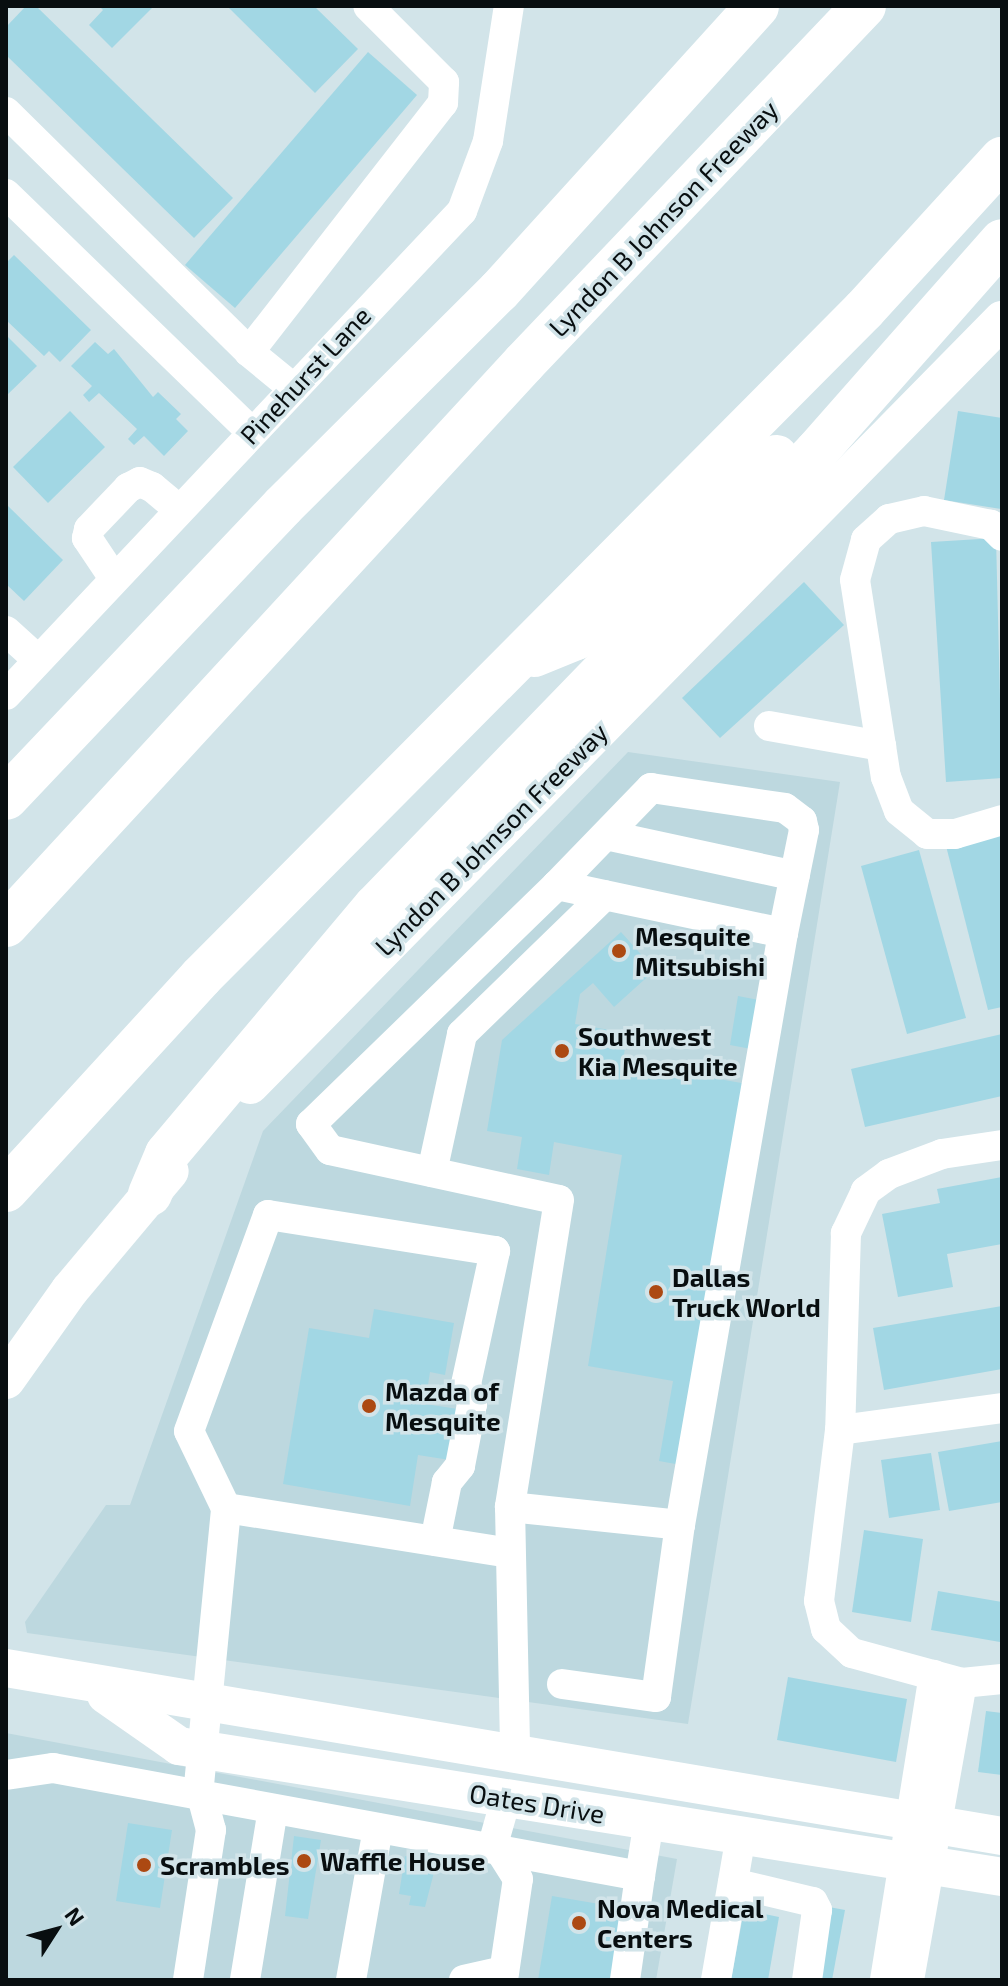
<!DOCTYPE html>
<html>
<head>
<meta charset="utf-8">
<style>
	body { margin:0 }
	#map { position:relative; width:1008px; height:1986px; overflow:hidden; background:#d2e4e9; font-family:"Exo 2",sans-serif }
	div>[style] { position:absolute }
	[style*='--x'] { left:calc(var(--x)*1px); top:calc(var(--y)*1px); width:calc(var(--w)*1px); rotate:calc(var(--a)*1deg) }
	.built>* { inset:0; background:#bdd8df }
	.building>* { inset:0; background:#a2d7e4 }
	.minor>* { height:30px; margin:-15px; padding:0 15px; transform-origin:15px; border-radius:15px; background:#fff }
	.major>* { height:38px; margin:-19px; padding:0 19px; transform-origin:19px; border-radius:19px; background:#fff }
	.highway>* { height:44px; margin:-22px; padding:0 22px; transform-origin:22px; border-radius:22px; background:#fff }
	.dots>* { width:22px; height:22px; translate:-50% -50%; box-sizing:border-box; border:4px solid #d2e4e9; border-radius:50% }
	span { translate:-50% -50%; white-space:nowrap; text-align:center; line-height:1.15; -webkit-text-stroke:7px #d2e4e9; paint-order:stroke }
	.street-label { font-size:26px; color:#080e10 }
	.poi-label { font-size:26px; color:#080e10; font-weight:700 }
	.left { translate:0 -50%; text-align:left }
	.frame { position:absolute; inset:0; border:8px solid #080e10; pointer-events:none }
	.north { position:absolute; left:16px; top:1890px; width:80px; height:80px; -webkit-text-stroke:6px #d2e4e9; paint-order:stroke; rotate:54deg; font-size:22px; font-weight:700; line-height:32px; text-align:center; color:#080e10 }
	.north::after { content:''; display:block; margin:auto; width:28px; height:36px; background:#080e10; clip-path:polygon(50% 0,100% 100%,50% 72%,0 100%) }
</style>
</head>
<body>
<div id="map">
	<div class="built">
		<i style="clip-path:polygon(628px 752px,840px 782px,688px 1724px,27px 1633px,25px 1622px,106px 1505px,130px 1505px,263px 1131px)"></i>
		<i style="clip-path:polygon(6px 1733px,677px 1859px,656px 1980px,6px 1980px)"></i>
	</div>
	<div class="building">
		<i style="clip-path:polygon(26px 6px,36px 6px,233px 198px,194px 238px,6px 55px,6px 27px)"></i>
		<i style="clip-path:polygon(99px 6px,154px 6px,112px 48px,89px 25px,103px 10px)"></i>
		<i style="clip-path:polygon(227px 6px,314px 6px,358px 49px,315px 93px)"></i>
		<i style="clip-path:polygon(368px 52px,417px 95px,235px 308px,185px 265px)"></i>
		<i style="clip-path:polygon(14px 255px,91px 330px,60px 362px,49px 351px,44px 356px,6px 320px,6px 263px)"></i>
		<i style="clip-path:polygon(6px 335px,37px 366px,6px 396px)"></i>
		<i style="clip-path:polygon(95px 342px,108px 354px,114px 349px,153px 397px,158px 392px,181px 414px,176px 419px,188px 431px,164px 456px,144px 436px,134px 445px,128px 439px,137px 429px,99px 393px,89px 402px,83px 395px,92px 386px,71px 366px)"></i>
		<i style="clip-path:polygon(70px 411px,105px 447px,48px 503px,13px 467px)"></i>
		<i style="clip-path:polygon(958px 411px,1002px 418px,1001px 509px,944px 500px)"></i>
		<i style="clip-path:polygon(6px 504px,63px 560px,24px 601px,6px 584px)"></i>
		<i style="clip-path:polygon(996px 538px,1002px 778px,946px 782px,931px 542px)"></i>
		<i style="clip-path:polygon(804px 582px,844px 625px,720px 738px,682px 698px)"></i>
		<i style="clip-path:polygon(1002px 828px,1002px 1007px,988px 1010px,945px 842px)"></i>
		<i style="clip-path:polygon(919px 850px,966px 1018px,907px 1034px,861px 866px)"></i>
		<i style="clip-path:polygon(621px 932px,655px 970px,614px 1007px,593px 983px,580px 994px,575px 1024px,627px 1033px,623px 1062px,747px 1084px,681px 1465px,659px 1461px,673px 1381px,588px 1366px,622px 1155px,554px 1142px,549px 1175px,517px 1169px,522px 1137px,487px 1131px,502px 1040px)"></i>
		<i style="clip-path:polygon(738px 996px,759px 1000px,751px 1049px,730px 1045px)"></i>
		<i style="clip-path:polygon(1002px 1034px,1002px 1096px,865px 1127px,851px 1069px)"></i>
		<i style="clip-path:polygon(1002px 1177px,1002px 1244px,947px 1254px,953px 1287px,898px 1297px,882px 1214px,940px 1203px,937px 1189px)"></i>
		<i style="clip-path:polygon(1002px 1306px,1002px 1369px,884px 1390px,873px 1328px)"></i>
		<i style="clip-path:polygon(374px 1309px,454px 1323px,445px 1375px,430px 1372px,425px 1404px,458px 1409px,450px 1460px,418px 1455px,410px 1506px,283px 1484px,309px 1328px,369px 1338px)"></i>
		<i style="clip-path:polygon(1002px 1441px,1002px 1502px,949px 1511px,938px 1452px)"></i>
		<i style="clip-path:polygon(931px 1453px,940px 1510px,889px 1518px,881px 1460px)"></i>
		<i style="clip-path:polygon(864px 1530px,923px 1539px,911px 1622px,852px 1612px)"></i>
		<i style="clip-path:polygon(938px 1591px,1002px 1602px,1000px 1642px,931px 1630px)"></i>
		<i style="clip-path:polygon(788px 1677px,907px 1699px,896px 1762px,777px 1740px)"></i>
		<i style="clip-path:polygon(986px 1711px,1002px 1713px,1002px 1775px,978px 1772px)"></i>
		<i style="clip-path:polygon(128px 1823px,172px 1830px,160px 1908px,116px 1901px)"></i>
		<i style="clip-path:polygon(294px 1836px,321px 1840px,308px 1919px,285px 1916px)"></i>
		<i style="clip-path:polygon(415px 1853px,438px 1857px,425px 1907px,409px 1905px,411px 1896px,399px 1894px,405px 1856px,414px 1858px)"></i>
		<i style="clip-path:polygon(552px 1896px,629px 1909px,617px 1980px,538px 1980px)"></i>
		<i style="clip-path:polygon(829px 1907px,845px 1910px,832px 1980px,816px 1980px)"></i>
		<i style="clip-path:polygon(744px 1910px,779px 1917px,768px 1980px,731px 1980px)"></i>
	</div>
	<div class="minor">
		<i style="--x:6;--y:112;--w:342;--a:44.6"></i>
		<i style="--x:249;--y:352;--w:57;--a:39.3"></i>
		<i style="--x:6;--y:194;--w:342;--a:44.1"></i>
		<i style="--x:249;--y:352;--w:316;--a:-52.1"></i>
		<i style="--x:443;--y:103;--w:21;--a:-87"></i>
		<i style="--x:444;--y:82;--w:107;--a:-135"></i>
		<i style="--x:1002;--y:536;--w:16;--a:-135"></i>
		<i style="--x:991;--y:525;--w:68;--a:-168.2"></i>
		<i style="--x:924;--y:511;--w:36;--a:167"></i>
		<i style="--x:889;--y:519;--w:31;--a:138"></i>
		<i style="--x:866;--y:540;--w:41;--a:105.4"></i>
		<i style="--x:855;--y:580;--w:199;--a:81.1"></i>
		<i style="--x:886;--y:777;--w:36;--a:69"></i>
		<i style="--x:899;--y:811;--w:36;--a:39"></i>
		<i style="--x:927;--y:834;--w:28;--a:0"></i>
		<i style="--x:955;--y:834;--w:49;--a:-16.6"></i>
		<i style="--x:113;--y:577;--w:47;--a:-123.7"></i>
		<i style="--x:87;--y:538;--w:9;--a:-77"></i>
		<i style="--x:89;--y:529;--w:57;--a:-46.4"></i>
		<i style="--x:128;--y:488;--w:13;--a:-27"></i>
		<i style="--x:140;--y:482;--w:13;--a:23"></i>
		<i style="--x:152;--y:487;--w:34;--a:40"></i>
		<i style="--x:6;--y:631;--w:42;--a:42.1"></i>
		<i style="--x:6;--y:695;--w:665;--a:-46.71"></i>
		<i style="--x:462;--y:211;--w:75;--a:-69.6"></i>
		<i style="--x:488;--y:141;--w:137;--a:-81.2"></i>
		<i style="--x:769;--y:726;--w:114;--a:10.1"></i>
		<i style="--x:606;--y:835;--w:193;--a:12.2"></i>
		<i style="--x:557;--y:885;--w:135;--a:-45.9"></i>
		<i style="--x:651;--y:788;--w:135;--a:8.5"></i>
		<i style="--x:785;--y:808;--w:21;--a:37"></i>
		<i style="--x:802;--y:821;--w:9;--a:77"></i>
		<i style="--x:804;--y:830;--w:105;--a:101.5"></i>
		<i style="--x:1002;--y:1145;--w:61;--a:171.5"></i>
		<i style="--x:942;--y:1154;--w:57;--a:159.3"></i>
		<i style="--x:889;--y:1174;--w:29;--a:144"></i>
		<i style="--x:866;--y:1191;--w:47;--a:115.5"></i>
		<i style="--x:846;--y:1233;--w:197;--a:91.7"></i>
		<i style="--x:840;--y:1430;--w:172;--a:97"></i>
		<i style="--x:819;--y:1601;--w:29;--a:76"></i>
		<i style="--x:826;--y:1629;--w:35;--a:43"></i>
		<i style="--x:852;--y:1653;--w:114;--a:15.3"></i>
		<i style="--x:962;--y:1683;--w:40;--a:-5.7"></i>
		<i style="--x:432;--y:1172;--w:141;--a:-77.7"></i>
		<i style="--x:462;--y:1034;--w:199;--a:-44.2"></i>
		<i style="--x:840;--y:1430;--w:163;--a:-7.7"></i>
		<i style="--x:510;--y:1507;--w:171;--a:6"></i>
		<i style="--x:680;--y:1525;--w:601;--a:-80.13"></i>
		<i style="--x:783;--y:933;--w:231;--a:-168"></i>
		<i style="--x:557;--y:885;--w:343;--a:135.8"></i>
		<i style="--x:311;--y:1124;--w:32;--a:54"></i>
		<i style="--x:330;--y:1150;--w:234;--a:12.3"></i>
		<i style="--x:559;--y:1200;--w:311;--a:99.1"></i>
		<i style="--x:510;--y:1507;--w:249;--a:88.8"></i>
		<i style="--x:226;--y:1508;--w:287;--a:9"></i>
		<i style="--x:562;--y:1684;--w:95;--a:7.9"></i>
		<i style="--x:656;--y:1697;--w:174;--a:-82.1"></i>
		<i style="--x:6;--y:1775;--w:48;--a:-8.5"></i>
		<i style="--x:53;--y:1768;--w:597;--a:10.43"></i>
		<i style="--x:640;--y:1876;--w:56;--a:-80.7"></i>
		<i style="--x:733;--y:1883;--w:82;--a:13.4"></i>
		<i style="--x:813;--y:1902;--w:9;--a:63"></i>
		<i style="--x:817;--y:1910;--w:71;--a:98.1"></i>
		<i style="--x:188;--y:1980;--w:152;--a:-81.3"></i>
		<i style="--x:211;--y:1830;--w:47;--a:-104.9"></i>
		<i style="--x:199;--y:1785;--w:278;--a:-84.4"></i>
		<i style="--x:226;--y:1508;--w:85;--a:-115.7"></i>
		<i style="--x:189;--y:1431;--w:230;--a:-69.9"></i>
		<i style="--x:268;--y:1215;--w:230;--a:9"></i>
		<i style="--x:495;--y:1251;--w:136;--a:102.3"></i>
		<i style="--x:466;--y:1384;--w:21;--a:73"></i>
		<i style="--x:472;--y:1404;--w:63;--a:101"></i>
		<i style="--x:460;--y:1466;--w:21;--a:129"></i>
		<i style="--x:447;--y:1482;--w:60;--a:101.5"></i>
		<i style="--x:245;--y:1980;--w:173;--a:-80.7"></i>
		<i style="--x:351;--y:1980;--w:154;--a:-79.9"></i>
		<i style="--x:464;--y:1980;--w:41;--a:-12.7"></i>
		<i style="--x:503;--y:1980;--w:102;--a:-81.6"></i>
		<i style="--x:518;--y:1879;--w:45;--a:-122.3"></i>
		<i style="--x:494;--y:1841;--w:44;--a:-74.1"></i>
		<i style="--x:625;--y:1980;--w:105;--a:-81.8"></i>
		<i style="--x:716;--y:1980;--w:147;--a:-80.2"></i>
		<i style="--x:885;--y:1980;--w:309;--a:-80.9"></i>
		<i style="--x:909;--y:1980;--w:302;--a:-79.9"></i>
	</div>
	<div class="major">
		<i style="--x:250;--y:1085;--w:1073;--a:-45.49"></i>
		<i style="--x:6;--y:1380;--w:110;--a:-54.6"></i>
		<i style="--x:70;--y:1290;--w:155;--a:-50"></i>
		<i style="--x:6;--y:1668;--w:1010;--a:9.57"></i>
		<i style="--x:106;--y:1695;--w:89;--a:34.9"></i>
		<i style="--x:179;--y:1746;--w:833;--a:9.04"></i>
	</div>
	<div class="highway">
		<i style="--x:534;--y:655;--w:45;--a:-22"></i>
		<i style="--x:576;--y:638;--w:270;--a:-42.1"></i>
		<i style="--x:6;--y:798;--w:402;--a:-46.5"></i>
		<i style="--x:283;--y:506;--w:305;--a:-44.9"></i>
		<i style="--x:499;--y:291;--w:384;--a:-47.8"></i>
		<i style="--x:6;--y:925;--w:764;--a:-47.33"></i>
		<i style="--x:524;--y:363;--w:493;--a:-46.4"></i>
		<i style="--x:6;--y:1190;--w:289;--a:-47.5"></i>
		<i style="--x:201;--y:977;--w:940;--a:-45.17"></i>
		<i style="--x:864;--y:310;--w:205;--a:-47.6"></i>
		<i style="--x:150;--y:1194;--w:43;--a:-67"></i>
		<i style="--x:167;--y:1154;--w:323;--a:-49.9"></i>
		<i style="--x:375;--y:907;--w:634;--a:-45.9"></i>
		<i style="--x:816;--y:452;--w:281;--a:-48.6"></i>
	</div>
	<div class="dots">
		<i style="left:619px;top:951px;background:#ac4912"></i>
		<i style="left:562px;top:1051px;background:#ac4912"></i>
		<i style="left:656px;top:1292px;background:#ac4912"></i>
		<i style="left:369px;top:1406px;background:#ac4912"></i>
		<i style="left:304px;top:1861px;background:#ac4912"></i>
		<i style="left:144px;top:1865px;background:#ac4912"></i>
		<i style="left:579px;top:1923px;background:#ac4912"></i>
	</div>
	<div class="street-label">
		<span style="left:663px;top:218px;rotate:-46deg">Lyndon B Johnson Freeway</span>
		<span style="left:305px;top:375px;rotate:-47deg">Pinehurst Lane</span>
		<span style="left:491px;top:839px;rotate:-45deg">Lyndon B Johnson Freeway</span>
		<span style="left:537px;top:1803px;rotate:9deg">Oates Drive</span>
	</div>
	<div class="poi-label">
		<span class="left" style="left:635px;top:951px">Mesquite<br>Mitsubishi</span>
		<span class="left" style="left:578px;top:1051px">Southwest<br>Kia Mesquite</span>
		<span class="left" style="left:672px;top:1292px">Dallas<br>Truck World</span>
		<span class="left" style="left:385px;top:1406px">Mazda of<br>Mesquite</span>
		<span class="left" style="left:320px;top:1861px">Waffle House</span>
		<span class="left" style="left:160px;top:1865px">Scrambles</span>
		<span class="left" style="left:597px;top:1923px">Nova Medical<br>Centers</span>
	</div>
	<div class="frame"></div>
	<div class="north">N</div>
</div>
</body>
</html>
